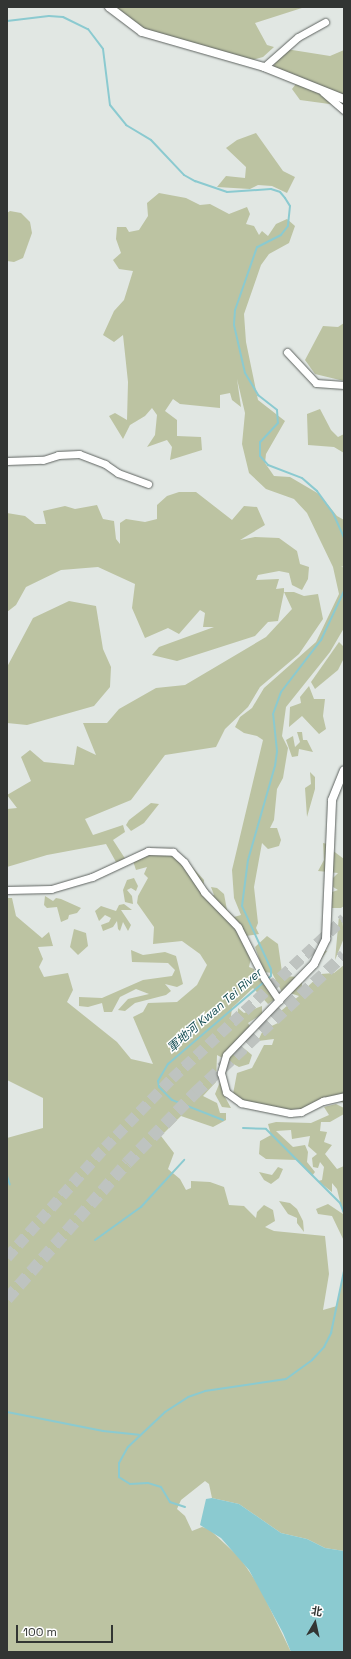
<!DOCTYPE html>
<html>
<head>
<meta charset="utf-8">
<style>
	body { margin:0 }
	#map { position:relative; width:351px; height:1659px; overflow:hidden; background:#e1e7e3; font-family:"Space Grotesk","Noto Sans SC",sans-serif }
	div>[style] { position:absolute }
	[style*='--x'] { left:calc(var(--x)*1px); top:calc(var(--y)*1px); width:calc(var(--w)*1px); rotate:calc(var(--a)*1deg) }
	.green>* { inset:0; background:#bcc3a2 }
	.water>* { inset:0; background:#8bcad0 }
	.stream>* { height:2px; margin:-1px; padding:0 1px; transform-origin:1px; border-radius:1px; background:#8bcad0 }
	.trunk-tunnel>* { height:11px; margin-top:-5.5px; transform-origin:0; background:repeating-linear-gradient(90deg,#bec3c0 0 11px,transparent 0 16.5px) }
	.motorway-tunnel>* { height:12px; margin-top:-6px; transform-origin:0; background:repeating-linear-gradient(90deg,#bec3c0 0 12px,transparent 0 18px) }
	.roads { filter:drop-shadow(0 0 1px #5e6360) drop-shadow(0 0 1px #5e6360) }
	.minor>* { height:7px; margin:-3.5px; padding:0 3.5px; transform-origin:3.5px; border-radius:3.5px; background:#fff }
	.tertiary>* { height:8px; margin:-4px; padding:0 4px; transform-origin:4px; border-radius:4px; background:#fff }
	span { translate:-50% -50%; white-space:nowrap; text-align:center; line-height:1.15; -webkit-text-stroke:3px #fff; paint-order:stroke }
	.water-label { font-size:12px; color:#164e53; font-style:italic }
	.frame { position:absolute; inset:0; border:8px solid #323533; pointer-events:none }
	.north { position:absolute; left:295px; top:1603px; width:40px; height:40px; -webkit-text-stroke:3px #fff; paint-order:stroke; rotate:9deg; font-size:11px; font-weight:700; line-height:16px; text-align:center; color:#323533 }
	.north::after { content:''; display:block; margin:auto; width:14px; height:18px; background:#323533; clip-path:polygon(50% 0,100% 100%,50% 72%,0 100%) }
	.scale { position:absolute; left:16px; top:1625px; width:97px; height:18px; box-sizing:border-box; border:2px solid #323533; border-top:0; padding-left:5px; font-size:12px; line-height:14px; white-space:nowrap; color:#323533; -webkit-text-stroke:3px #fff; paint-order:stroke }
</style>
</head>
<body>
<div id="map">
	<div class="green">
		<i style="clip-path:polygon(109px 7px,305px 7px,255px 23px,267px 45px,274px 47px,263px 57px,249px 61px,153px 32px,125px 21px)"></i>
		<i style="clip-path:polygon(286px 49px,330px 56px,344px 50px,344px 106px,300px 100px,292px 89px,299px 80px,274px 70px,275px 56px)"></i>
		<i style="clip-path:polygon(256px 133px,283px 171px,295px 177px,287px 193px,272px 186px,258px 185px,250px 189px,217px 187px,226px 176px,245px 178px,246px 167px,226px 148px,237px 140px)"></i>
		<i style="clip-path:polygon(159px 193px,186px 198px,200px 205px,210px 204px,229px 214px,247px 207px,250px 214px,246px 224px,254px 226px,259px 235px,262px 231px,268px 236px,276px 224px,287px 219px,295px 226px,289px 243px,269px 254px,261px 265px,244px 314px,246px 342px,258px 400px,285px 421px,266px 454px,265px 463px,274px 476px,290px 477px,319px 494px,337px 516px,344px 520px,344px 567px,341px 566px,344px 568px,344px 628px,330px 652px,286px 707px,282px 736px,288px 748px,283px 778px,277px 789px,274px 820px,270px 828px,277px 828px,281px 840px,279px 846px,268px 849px,262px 843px,254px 887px,258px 923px,256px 928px,259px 934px,246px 936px,252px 954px,249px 967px,254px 969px,254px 982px,262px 975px,275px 999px,268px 1004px,253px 988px,232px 1008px,231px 1016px,237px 1022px,238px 1008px,244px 1013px,262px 1006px,262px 1014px,248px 1023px,254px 1032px,240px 1045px,252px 1055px,249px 1064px,239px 1067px,217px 1055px,216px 1082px,203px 1096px,217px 1103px,220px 1113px,226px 1113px,226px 1120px,213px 1127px,181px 1116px,161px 1136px,174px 1153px,168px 1169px,180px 1179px,186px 1190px,191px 1188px,191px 1181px,210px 1182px,224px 1187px,229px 1205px,244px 1206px,256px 1218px,257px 1212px,264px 1205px,273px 1210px,275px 1221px,265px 1227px,274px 1231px,325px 1236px,329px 1274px,323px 1310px,337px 1306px,344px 1270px,344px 1551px,325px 1548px,307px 1539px,281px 1533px,239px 1504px,212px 1498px,209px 1484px,205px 1481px,181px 1500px,177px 1509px,185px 1516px,192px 1531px,202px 1527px,209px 1529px,240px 1558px,259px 1586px,291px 1652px,7px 1652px,7px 1138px,43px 1128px,43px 1098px,7px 1080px,7px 898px,12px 898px,16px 916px,42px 938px,49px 932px,53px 946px,38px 947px,43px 959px,39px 967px,44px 977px,68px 973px,73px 990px,67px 1002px,117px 1042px,131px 1059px,153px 1064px,133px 1017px,143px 1012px,148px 1003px,177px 1002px,197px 985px,207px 965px,200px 954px,182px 941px,153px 944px,154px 927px,137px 903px,138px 896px,148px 878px,144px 874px,147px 867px,136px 870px,133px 861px,145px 850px,170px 848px,182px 856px,204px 880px,203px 897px,214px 895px,211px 887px,217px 888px,224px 894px,227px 910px,234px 917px,241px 915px,234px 898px,232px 870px,263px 740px,257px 736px,244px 733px,235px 727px,240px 717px,252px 708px,264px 688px,316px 642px,339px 594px,333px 567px,307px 513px,294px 499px,266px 489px,249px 473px,242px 444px,245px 413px,237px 379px,241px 407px,232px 400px,230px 393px,220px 395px,220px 408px,180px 404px,173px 399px,165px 411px,177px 420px,177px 436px,201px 437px,202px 450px,170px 460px,172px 447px,167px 440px,147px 447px,155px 435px,157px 415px,152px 408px,145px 416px,130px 425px,123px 439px,109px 416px,115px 413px,127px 420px,128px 382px,123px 335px,114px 342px,103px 335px,114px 311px,124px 300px,133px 271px,119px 269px,113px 260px,121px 253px,116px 239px,117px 227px,126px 227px,129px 232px,139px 230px,148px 216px,147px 203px)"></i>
		<i style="clip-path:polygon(10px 211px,21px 213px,30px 222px,32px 233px,23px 258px,14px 262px,7px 261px,7px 213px)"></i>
		<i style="clip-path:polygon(344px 323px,344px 381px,315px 374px,305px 360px,323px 326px,338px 327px)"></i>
		<i style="clip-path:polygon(320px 409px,331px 430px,338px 437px,344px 434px,344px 453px,334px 447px,308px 445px,307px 414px)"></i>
		<i style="clip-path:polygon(179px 492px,196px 492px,232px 520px,244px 506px,257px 507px,265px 525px,240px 540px,255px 537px,279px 538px,297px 551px,300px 564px,309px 567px,308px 579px,302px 590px,292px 585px,289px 573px,279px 571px,258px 575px,256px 580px,279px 579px,276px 589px,284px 588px,284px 592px,294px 592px,304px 596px,318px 594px,323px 619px,299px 654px,260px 687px,248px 707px,225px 729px,216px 747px,165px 755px,131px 800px,85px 819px,93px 835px,123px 825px,125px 832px,113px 840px,126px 860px,116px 862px,106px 844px,47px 855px,7px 867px,7px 809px,17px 808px,7px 795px,31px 781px,21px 757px,30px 750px,44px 762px,74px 765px,77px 746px,96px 755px,83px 723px,107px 723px,119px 709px,156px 688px,185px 685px,266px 637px,292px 609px,284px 592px,278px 621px,268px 622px,255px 636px,177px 661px,152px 655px,159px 647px,214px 627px,203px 627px,205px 613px,200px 610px,179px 634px,168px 628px,145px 638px,132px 608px,135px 584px,98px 567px,61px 570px,26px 587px,16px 605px,7px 612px,7px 513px,25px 516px,35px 524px,46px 524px,43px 511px,65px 506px,75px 509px,97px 505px,103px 519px,114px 521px,116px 539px,120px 544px,120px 523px,126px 519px,145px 522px,157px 519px,157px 505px,167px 496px)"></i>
		<i style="clip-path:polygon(69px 601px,96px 606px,103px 649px,111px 667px,110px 687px,94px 706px,27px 725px,7px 723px,7px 667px,33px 618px)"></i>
		<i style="clip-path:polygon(339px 642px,344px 647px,344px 658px,338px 670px,315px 689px,311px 682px)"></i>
		<i style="clip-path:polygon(309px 686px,314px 699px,325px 699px,323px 716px,326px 729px,319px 734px,302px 716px,289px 727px,290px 707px,301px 703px,300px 697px)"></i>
		<i style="clip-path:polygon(297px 732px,302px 732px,303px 740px,307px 740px,313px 752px,299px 749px,298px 756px,292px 757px,286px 740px,293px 736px,295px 747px,300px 742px)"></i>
		<i style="clip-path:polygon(310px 772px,315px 777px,315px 789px,307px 817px,305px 788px,311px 784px)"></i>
		<i style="clip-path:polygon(151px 803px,159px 804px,144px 823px,131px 831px,126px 825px,129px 820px)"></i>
		<i style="clip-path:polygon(323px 843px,332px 845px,332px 850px,344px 859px,344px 906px,341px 908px,332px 908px,332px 892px,338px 890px,333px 887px,333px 878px,338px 873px,318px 871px,324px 860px)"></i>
		<i style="clip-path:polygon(134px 878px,138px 886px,136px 891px,131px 888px,127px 890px,132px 896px,133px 904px,125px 902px,123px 890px,127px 880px)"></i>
		<i style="clip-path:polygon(45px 896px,53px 901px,56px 898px,61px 899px,81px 908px,77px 913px,69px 915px,68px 919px,61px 922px,57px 907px,47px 908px,44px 905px)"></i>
		<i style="clip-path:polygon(124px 904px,132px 910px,121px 910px,131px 925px,128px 931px,123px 922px,120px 931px,118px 929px,117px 921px,113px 927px,103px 931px,101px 925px,109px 922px,111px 918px,105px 915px,99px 921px,95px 911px,101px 906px,116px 911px,119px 905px)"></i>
		<i style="clip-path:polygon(339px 916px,342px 916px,344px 938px,335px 960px)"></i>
		<i style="clip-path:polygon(74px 929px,86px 933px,88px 946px,78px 955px,70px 947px)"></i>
		<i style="clip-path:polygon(267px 936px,278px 944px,283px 979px,286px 976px,297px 977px,324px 950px,327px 951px,310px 974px,302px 981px,302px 992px,321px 974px,334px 973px,344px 965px,344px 1103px,334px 1099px,292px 1113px,243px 1102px,233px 1094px,237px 1073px,252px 1068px,264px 1045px,272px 1045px,274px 1039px,258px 1041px,263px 1030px,278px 1023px,276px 1015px,299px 996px,290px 993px,284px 996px,272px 973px,264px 972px,255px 947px)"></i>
		<i style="clip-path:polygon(131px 950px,143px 955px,165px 952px,176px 956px,183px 984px,177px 987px,165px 984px,171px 991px,166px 995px,135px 1003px,125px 1011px,118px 1010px,128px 999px,149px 994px,136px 989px,120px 997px,112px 1012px,104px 1012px,102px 1003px,88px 1007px,79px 1006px,79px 997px,102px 998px,143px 980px,172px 976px,175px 970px,168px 963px,132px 962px)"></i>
		<i style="clip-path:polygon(222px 1077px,225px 1097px,231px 1108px,222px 1107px,215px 1094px)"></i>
		<i style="clip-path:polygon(336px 1104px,344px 1108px,344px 1114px,330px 1122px,321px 1122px,320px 1131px,327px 1132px,324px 1142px,332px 1145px,325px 1154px,337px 1169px,344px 1166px,344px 1241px,332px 1216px,318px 1214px,316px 1209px,328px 1204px,343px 1214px,337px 1189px,332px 1183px,332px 1192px,318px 1181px,322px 1180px,324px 1167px,320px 1162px,318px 1168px,313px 1167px,312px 1158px,317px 1154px,308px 1146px,310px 1136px,292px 1139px,291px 1130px,276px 1131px,293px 1147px,305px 1145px,308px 1152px,307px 1162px,315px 1172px,312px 1176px,297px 1160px,266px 1159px,259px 1154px,260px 1141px,271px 1135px,268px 1124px,276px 1122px,311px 1123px,329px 1115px,324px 1107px)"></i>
		<i style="clip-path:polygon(278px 1167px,283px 1169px,279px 1178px,271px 1184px,264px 1180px,259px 1172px,272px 1175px)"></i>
		<i style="clip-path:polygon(279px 1201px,290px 1203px,297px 1209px,303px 1221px,304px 1232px,297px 1223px,297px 1218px,288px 1214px)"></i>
	</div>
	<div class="water">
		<i style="clip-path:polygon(212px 1498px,239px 1504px,281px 1533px,307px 1539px,325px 1548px,344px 1551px,344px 1652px,291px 1652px,283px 1633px,249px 1570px,221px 1538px,200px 1525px,206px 1499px)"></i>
	</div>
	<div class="stream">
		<i style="--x:7;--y:21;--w:42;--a:-6.8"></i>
		<i style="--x:49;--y:16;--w:14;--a:4"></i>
		<i style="--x:63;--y:17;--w:28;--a:26"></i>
		<i style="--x:88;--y:29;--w:25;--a:53"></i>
		<i style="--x:103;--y:49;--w:56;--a:82.9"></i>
		<i style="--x:110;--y:105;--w:26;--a:51"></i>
		<i style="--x:126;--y:125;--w:29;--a:31"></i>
		<i style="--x:151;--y:140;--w:48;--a:46.7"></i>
		<i style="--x:184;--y:175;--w:13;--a:29"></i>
		<i style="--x:195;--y:181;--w:34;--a:19"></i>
		<i style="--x:227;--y:192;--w:44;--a:-3.9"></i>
		<i style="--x:271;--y:189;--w:9;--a:18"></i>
		<i style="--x:280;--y:192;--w:8;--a:50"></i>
		<i style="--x:285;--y:198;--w:9;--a:58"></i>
		<i style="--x:290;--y:206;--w:20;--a:96"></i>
		<i style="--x:288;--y:226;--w:11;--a:128"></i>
		<i style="--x:281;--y:235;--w:27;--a:153"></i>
		<i style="--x:257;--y:247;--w:67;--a:109.2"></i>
		<i style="--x:235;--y:310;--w:15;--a:94"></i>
		<i style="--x:234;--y:325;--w:49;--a:77.1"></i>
		<i style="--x:245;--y:373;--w:26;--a:59"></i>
		<i style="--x:258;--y:395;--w:24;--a:38"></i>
		<i style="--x:277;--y:410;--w:13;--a:86"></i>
		<i style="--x:278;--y:423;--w:26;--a:133"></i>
		<i style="--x:260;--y:442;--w:14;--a:90"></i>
		<i style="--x:260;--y:456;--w:12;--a:48"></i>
		<i style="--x:268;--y:465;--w:36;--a:21"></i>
		<i style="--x:302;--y:478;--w:20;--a:41"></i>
		<i style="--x:317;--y:491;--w:27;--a:54"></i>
		<i style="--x:333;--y:513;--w:27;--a:66"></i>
		<i style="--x:223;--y:1120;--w:55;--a:-158.6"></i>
		<i style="--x:172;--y:1100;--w:18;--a:-135"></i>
		<i style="--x:159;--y:1087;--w:6;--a:-99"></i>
		<i style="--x:158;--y:1081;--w:20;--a:-60"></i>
		<i style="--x:168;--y:1064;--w:135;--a:-40.5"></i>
		<i style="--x:271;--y:976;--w:7;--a:-90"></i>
		<i style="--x:271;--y:969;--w:69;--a:-114.7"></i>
		<i style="--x:242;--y:906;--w:46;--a:-82.6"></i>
		<i style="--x:248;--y:860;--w:98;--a:-74"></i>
		<i style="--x:275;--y:766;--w:15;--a:-82"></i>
		<i style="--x:277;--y:751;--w:37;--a:-96"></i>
		<i style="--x:273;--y:714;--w:23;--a:-70"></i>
		<i style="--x:281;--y:692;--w:66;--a:-52.4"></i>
		<i style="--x:321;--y:640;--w:54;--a:-64.9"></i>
		<i style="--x:243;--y:1128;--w:23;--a:2"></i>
		<i style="--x:266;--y:1129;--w:105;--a:45"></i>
		<i style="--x:340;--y:1203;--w:11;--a:68"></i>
		<i style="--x:7;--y:1176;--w:9;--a:72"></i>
		<i style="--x:95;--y:1240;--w:57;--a:-35.7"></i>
		<i style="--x:141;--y:1207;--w:64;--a:-47.5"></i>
		<i style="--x:7;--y:1412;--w:98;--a:11.2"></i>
		<i style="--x:103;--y:1431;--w:36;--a:6"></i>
		<i style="--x:185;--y:1507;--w:16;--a:-162"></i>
		<i style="--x:170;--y:1502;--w:17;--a:-121"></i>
		<i style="--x:161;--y:1487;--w:14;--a:-163"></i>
		<i style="--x:148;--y:1483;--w:18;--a:177"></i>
		<i style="--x:130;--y:1484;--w:13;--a:-148"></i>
		<i style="--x:119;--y:1477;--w:14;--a:-90"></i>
		<i style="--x:119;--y:1463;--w:18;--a:-61"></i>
		<i style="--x:128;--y:1447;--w:51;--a:-43.4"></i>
		<i style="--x:165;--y:1412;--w:27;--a:-33"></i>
		<i style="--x:188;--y:1397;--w:18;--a:-19"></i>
		<i style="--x:205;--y:1391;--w:82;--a:-8.4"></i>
		<i style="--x:286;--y:1379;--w:32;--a:-36"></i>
		<i style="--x:312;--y:1360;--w:18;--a:-47"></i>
		<i style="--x:324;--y:1347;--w:16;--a:-63"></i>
		<i style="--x:331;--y:1333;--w:63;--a:-78.2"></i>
	</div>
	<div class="trunk-tunnel">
		<i style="--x:7;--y:1257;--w:147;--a:-48.3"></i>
		<i style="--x:105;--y:1147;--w:96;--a:-45.8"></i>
		<i style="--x:172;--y:1078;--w:235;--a:-42.9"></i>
	</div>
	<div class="motorway-tunnel">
		<i style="--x:7;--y:1299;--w:181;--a:-48.6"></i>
		<i style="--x:127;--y:1163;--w:98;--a:-45.8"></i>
		<i style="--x:195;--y:1093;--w:203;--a:-42.8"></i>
	</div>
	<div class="roads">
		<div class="minor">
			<i style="--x:264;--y:67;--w:45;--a:-41.4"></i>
			<i style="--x:298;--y:37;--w:31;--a:-29"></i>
			<i style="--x:323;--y:92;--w:28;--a:41"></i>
			<i style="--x:287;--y:352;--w:42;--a:46.9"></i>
			<i style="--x:316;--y:383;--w:28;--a:4"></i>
			<i style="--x:7;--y:461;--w:36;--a:-2"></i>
			<i style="--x:43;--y:460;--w:16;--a:-18"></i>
			<i style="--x:58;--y:455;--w:21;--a:-3"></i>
			<i style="--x:79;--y:454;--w:28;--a:21"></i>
			<i style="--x:105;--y:464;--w:16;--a:35"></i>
			<i style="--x:118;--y:473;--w:32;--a:20"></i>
			<i style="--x:7;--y:890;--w:44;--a:-1.3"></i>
			<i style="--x:51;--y:889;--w:43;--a:-16.3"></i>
			<i style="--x:92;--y:877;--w:62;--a:-24.9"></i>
			<i style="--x:148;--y:851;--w:25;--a:2"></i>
			<i style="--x:173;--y:852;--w:15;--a:42"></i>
			<i style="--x:184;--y:862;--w:36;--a:56"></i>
			<i style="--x:204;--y:892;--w:49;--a:45.8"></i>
			<i style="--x:238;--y:927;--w:57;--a:63"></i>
			<i style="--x:264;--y:978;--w:27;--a:56"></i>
			<i style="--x:279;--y:1000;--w:76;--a:133.9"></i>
			<i style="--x:226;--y:1055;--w:19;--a:106"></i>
			<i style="--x:221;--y:1073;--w:20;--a:75"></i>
			<i style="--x:226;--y:1092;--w:19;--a:36"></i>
			<i style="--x:241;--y:1103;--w:50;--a:11.5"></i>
			<i style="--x:290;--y:1113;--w:11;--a:-5"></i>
			<i style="--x:301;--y:1112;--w:25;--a:-27"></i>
			<i style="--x:323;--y:1101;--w:22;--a:-13"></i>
		</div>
		<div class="tertiary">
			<i style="--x:109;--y:7;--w:41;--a:37.1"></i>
			<i style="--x:142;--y:32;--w:127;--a:16"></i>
			<i style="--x:264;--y:67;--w:86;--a:21.8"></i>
			<i style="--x:279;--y:1000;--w:50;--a:-45.8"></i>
			<i style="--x:314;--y:964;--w:28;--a:-64"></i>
			<i style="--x:326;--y:939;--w:139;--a:-87.5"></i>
			<i style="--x:332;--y:800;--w:32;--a:-68"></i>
		</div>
	</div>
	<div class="water-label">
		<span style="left:215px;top:1011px;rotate:-41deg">軍地河 Kwan Tei River</span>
	</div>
	<div class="frame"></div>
	<div class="north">北</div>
	<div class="scale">100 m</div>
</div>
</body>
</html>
